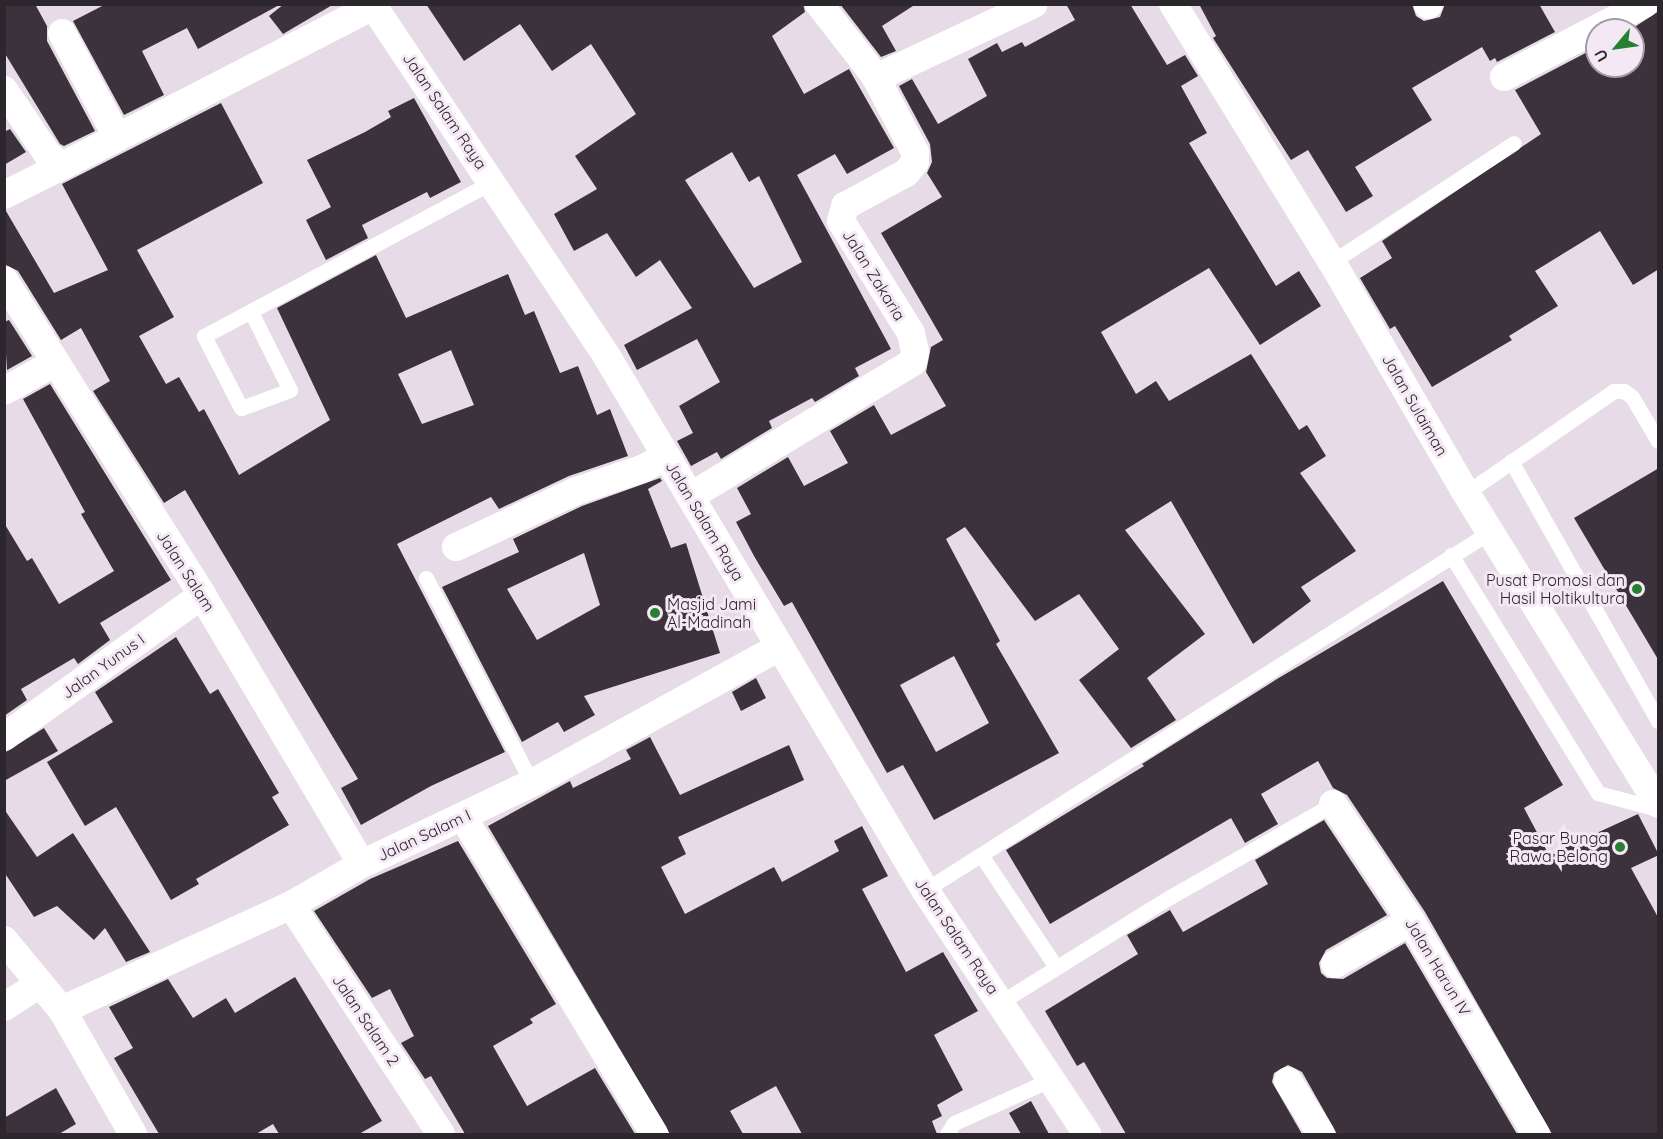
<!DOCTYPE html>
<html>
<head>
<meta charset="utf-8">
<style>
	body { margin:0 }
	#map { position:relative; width:1663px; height:1139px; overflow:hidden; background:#e8dbe8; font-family:Quicksand,sans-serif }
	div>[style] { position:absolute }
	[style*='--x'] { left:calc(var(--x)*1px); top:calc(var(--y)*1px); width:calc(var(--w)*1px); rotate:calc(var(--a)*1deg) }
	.building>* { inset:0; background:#3c323c }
	.lane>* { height:15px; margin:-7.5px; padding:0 7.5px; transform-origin:7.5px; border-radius:7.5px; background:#fff }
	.street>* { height:28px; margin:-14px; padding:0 14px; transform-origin:14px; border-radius:14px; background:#fff }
	.dots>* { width:16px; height:16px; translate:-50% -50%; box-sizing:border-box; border:3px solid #f5e8f5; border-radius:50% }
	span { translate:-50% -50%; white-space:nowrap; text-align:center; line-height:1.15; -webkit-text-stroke:6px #f5e8f5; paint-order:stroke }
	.street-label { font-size:16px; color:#2c272c }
	.poi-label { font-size:16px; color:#2c272c }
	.right { translate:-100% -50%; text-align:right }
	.left { translate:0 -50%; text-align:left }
	.frame { position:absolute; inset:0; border:6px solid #2c272c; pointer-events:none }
	.north { position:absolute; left:1585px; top:18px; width:60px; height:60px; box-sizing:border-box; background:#f5e8f5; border:2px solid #a59ba5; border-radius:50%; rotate:241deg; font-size:16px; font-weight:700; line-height:24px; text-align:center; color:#2c272c }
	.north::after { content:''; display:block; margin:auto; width:21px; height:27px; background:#258131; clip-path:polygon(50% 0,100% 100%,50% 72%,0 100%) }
</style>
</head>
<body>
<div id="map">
	<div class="building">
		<i style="clip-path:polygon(4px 4px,35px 4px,47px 26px,47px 41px,95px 131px,64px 146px,60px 144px,4px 52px)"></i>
		<i style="clip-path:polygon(106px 4px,281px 4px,198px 49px,187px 28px,142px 51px,164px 95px,124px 115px,73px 21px)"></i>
		<i style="clip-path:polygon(284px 4px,334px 4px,283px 34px,269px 16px)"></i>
		<i style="clip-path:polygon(evenodd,426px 4px,803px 4px,805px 12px,772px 36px,804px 94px,849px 69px,894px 148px,847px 174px,835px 154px,797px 175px,891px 349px,855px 368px,859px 376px,815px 402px,812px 398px,769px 421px,772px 428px,721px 459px,717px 452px,691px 466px,677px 441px,693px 433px,679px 406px,720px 382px,697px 339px,637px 370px,624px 345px,692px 308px,660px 260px,636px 277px,607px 233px,574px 251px,554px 214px,597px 189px,575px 156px,636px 114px,591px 44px,552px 71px,520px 24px,464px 61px,426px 4px,732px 152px,749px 182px,759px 176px,802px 262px,754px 288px,685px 180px,732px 152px)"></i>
		<i style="clip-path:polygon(840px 4px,916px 4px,882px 26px,896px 51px,881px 57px)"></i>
		<i style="clip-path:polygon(evenodd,1066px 4px,1130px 4px,1167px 65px,1185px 55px,1198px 76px,1181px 86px,1207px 133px,1189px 143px,1276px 286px,1299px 271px,1321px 306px,1260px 345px,1209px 268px,1101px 332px,1136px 394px,1156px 381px,1169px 401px,1251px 354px,1299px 430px,1307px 425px,1326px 456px,1300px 473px,1356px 551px,1301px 587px,1311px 601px,1253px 644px,1171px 501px,1125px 530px,1205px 634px,1147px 678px,1176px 720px,1131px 748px,1079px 680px,1119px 649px,1079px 594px,1035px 621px,965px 527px,946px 539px,1000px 641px,996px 644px,1059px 753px,934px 820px,903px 765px,887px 773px,792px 602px,784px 606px,754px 556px,736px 522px,751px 514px,737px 488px,788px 457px,804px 486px,848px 463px,830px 431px,874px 405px,891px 435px,946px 406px,926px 372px,931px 347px,943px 340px,881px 233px,942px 197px,927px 173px,932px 162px,930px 144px,899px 86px,912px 79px,938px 124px,987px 96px,968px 59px,997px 43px,1002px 52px,1022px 42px,1025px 47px,1075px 20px,1066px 4px,954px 656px,989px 723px,936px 752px,900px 685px,954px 656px)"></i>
		<i style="clip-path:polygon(1199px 4px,1412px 4px,1416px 16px,1424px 21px,1440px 17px,1445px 4px,1539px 4px,1555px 32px,1497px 62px,1495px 58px,1490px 61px,1482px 47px,1412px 88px,1432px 120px,1355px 167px,1373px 196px,1346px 212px,1308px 150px,1291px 160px,1213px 38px,1216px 36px)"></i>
		<i style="clip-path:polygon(1659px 11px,1659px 269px,1633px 285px,1600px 231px,1535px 271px,1558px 306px,1509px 336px,1512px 340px,1432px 387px,1395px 326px,1390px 329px,1360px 278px,1392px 258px,1382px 241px,1541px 134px,1515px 90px,1597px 47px,1597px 66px,1633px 66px,1633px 30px,1630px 30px)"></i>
		<i style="clip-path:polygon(414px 98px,461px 182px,430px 198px,427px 192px,362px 225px,368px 238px,326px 260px,306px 220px,331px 207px,307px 160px,365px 132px,391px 117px,388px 111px)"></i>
		<i style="clip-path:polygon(evenodd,221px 103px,263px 183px,137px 250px,174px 317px,139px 336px,166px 384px,179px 377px,199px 412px,204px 409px,239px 475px,330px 420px,277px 308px,376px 255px,406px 318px,508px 274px,525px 315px,534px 311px,560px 373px,578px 366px,597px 415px,610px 409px,628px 456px,569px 476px,499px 509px,491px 497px,397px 544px,505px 752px,431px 786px,361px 825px,341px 788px,358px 779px,185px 490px,164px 503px,93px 391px,110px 381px,81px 328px,61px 340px,18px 271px,4px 264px,6px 211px,54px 293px,108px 270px,62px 184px,221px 103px,451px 350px,474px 405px,422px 424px,398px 374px,451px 350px)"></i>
		<i style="clip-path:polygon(10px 129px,26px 152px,4px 165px,4px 132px)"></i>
		<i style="clip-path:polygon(9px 320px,32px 356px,7px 370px,4px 322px)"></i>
		<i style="clip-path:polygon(50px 384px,171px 580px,100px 623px,110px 640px,78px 664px,74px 658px,21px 689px,27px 700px,4px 716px,4px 523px,27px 561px,32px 558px,59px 604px,114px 571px,81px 514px,85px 512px,23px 399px)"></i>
		<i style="clip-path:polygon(1659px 468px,1659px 661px,1574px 518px)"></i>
		<i style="clip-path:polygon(evenodd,660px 478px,662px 481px,648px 489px,671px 548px,686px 543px,720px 653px,584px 696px,595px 715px,564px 732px,558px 722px,522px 742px,442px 587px,519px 552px,513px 539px,582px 506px,660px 478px,584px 553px,600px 605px,537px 640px,507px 589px,584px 553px)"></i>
		<i style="clip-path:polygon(1443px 581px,1563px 785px,1524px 808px,1549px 855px,1638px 814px,1659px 855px,1631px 868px,1659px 919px,1659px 1134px,1552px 1134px,1425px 912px,1347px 795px,1333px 788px,1318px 761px,1261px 794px,1278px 824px,1245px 843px,1231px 818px,1050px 924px,1006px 850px,1144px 766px,1142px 764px,1277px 679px)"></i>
		<i style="clip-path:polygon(176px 637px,210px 694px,218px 689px,279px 793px,272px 797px,289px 825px,196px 879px,199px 884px,171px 900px,116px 807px,85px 826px,47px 762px,113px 722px,95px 692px)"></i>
		<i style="clip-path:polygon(756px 678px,766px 698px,741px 711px,732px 692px)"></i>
		<i style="clip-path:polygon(44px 728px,58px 751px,4px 781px,4px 753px)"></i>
		<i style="clip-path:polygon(650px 737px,680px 795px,789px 745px,804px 780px,678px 837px,686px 854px,661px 867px,685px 914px,774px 867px,782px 882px,839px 851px,834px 841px,862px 826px,888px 876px,862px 889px,906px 972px,943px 952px,978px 1011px,934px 1035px,963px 1090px,937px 1105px,942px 1116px,932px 1121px,937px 1134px,802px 1134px,776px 1086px,730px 1111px,743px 1134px,670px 1134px,488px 826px,570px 781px,573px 788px,631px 759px,626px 750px)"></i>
		<i style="clip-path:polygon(4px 809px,37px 857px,73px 833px,150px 952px,126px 962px,105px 928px,94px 940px,57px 906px,34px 917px,4px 872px)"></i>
		<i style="clip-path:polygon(1324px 820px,1387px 915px,1326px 950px,1319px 963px,1321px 973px,1327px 978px,1343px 979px,1405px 943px,1517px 1134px,1337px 1134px,1302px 1072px,1288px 1065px,1274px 1073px,1272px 1082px,1302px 1134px,1126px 1134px,1084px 1062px,1077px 1066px,1045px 1011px,1138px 954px,1127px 935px,1170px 910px,1183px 932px,1268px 884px,1255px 860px)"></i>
		<i style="clip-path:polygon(458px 841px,556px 1004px,530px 1019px,533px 1023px,493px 1046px,527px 1106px,595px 1068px,635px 1134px,465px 1134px,431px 1076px,425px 1079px,401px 1043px,414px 1036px,390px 989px,372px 998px,314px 911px,370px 879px)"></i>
		<i style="clip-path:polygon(295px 977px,382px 1121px,359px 1134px,279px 1134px,273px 1124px,256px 1134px,159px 1134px,114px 1058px,133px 1048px,109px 1007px,168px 979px,193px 1018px,226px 998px,235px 1013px)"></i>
		<i style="clip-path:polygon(56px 1088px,76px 1124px,59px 1134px,4px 1134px,4px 1118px)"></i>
		<i style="clip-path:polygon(1031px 1101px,1049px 1134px,1021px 1134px,1009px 1113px)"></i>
	</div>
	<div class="lane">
		<i style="--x:1332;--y:262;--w:217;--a:-33.2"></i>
		<i style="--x:251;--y:312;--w:87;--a:63.4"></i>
		<i style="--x:290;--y:390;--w:52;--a:159.8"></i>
		<i style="--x:241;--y:408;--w:81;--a:-117.2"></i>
		<i style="--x:204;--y:336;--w:327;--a:-28.1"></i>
		<i style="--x:1511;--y:461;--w:299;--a:60.5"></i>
		<i style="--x:1466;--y:493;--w:180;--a:-34.6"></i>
		<i style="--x:1614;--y:391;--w:10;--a:0"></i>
		<i style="--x:1624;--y:391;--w:10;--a:37"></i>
		<i style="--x:1632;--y:397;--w:51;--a:59.4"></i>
		<i style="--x:1451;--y:555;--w:280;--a:58.3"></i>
		<i style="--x:1598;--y:793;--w:62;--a:14.9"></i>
		<i style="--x:426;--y:578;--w:231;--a:62.7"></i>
		<i style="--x:981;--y:855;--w:135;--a:56.2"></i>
		<i style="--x:925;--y:890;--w:669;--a:-32.36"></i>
		<i style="--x:1001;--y:1002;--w:199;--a:-31.9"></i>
		<i style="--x:1170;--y:897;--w:188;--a:-29.7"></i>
		<i style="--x:947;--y:1134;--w:13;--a:-58"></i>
		<i style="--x:954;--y:1123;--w:107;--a:-24.2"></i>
	</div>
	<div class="street">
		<i style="--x:372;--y:4;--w:422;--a:56.3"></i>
		<i style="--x:606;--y:355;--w:623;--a:59.19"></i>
		<i style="--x:925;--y:890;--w:293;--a:56.4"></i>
		<i style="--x:819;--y:4;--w:93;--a:52"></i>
		<i style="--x:1173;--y:4;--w:303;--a:58.4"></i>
		<i style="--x:1332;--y:262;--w:267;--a:59.9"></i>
		<i style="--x:1466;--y:493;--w:365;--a:58.3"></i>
		<i style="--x:1428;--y:5;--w:1;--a:-45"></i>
		<i style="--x:62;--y:33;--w:118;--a:62.1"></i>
		<i style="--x:1504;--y:77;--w:158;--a:-27.5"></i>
		<i style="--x:4;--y:90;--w:78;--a:55.9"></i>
		<i style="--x:48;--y:155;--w:18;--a:38"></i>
		<i style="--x:62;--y:166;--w:350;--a:-27.2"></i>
		<i style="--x:4;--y:195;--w:65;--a:-26.6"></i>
		<i style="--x:4;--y:280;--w:372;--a:57.8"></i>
		<i style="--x:202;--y:595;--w:313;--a:59.3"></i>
		<i style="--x:4;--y:391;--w:57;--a:-29.2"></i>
		<i style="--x:691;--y:496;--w:259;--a:-31.1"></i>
		<i style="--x:913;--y:362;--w:11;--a:-80"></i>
		<i style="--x:915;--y:351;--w:18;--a:-103"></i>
		<i style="--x:911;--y:333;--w:132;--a:-122"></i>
		<i style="--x:841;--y:221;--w:16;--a:-75"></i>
		<i style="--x:845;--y:206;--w:69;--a:-28.4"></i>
		<i style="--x:906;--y:173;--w:14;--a:-51"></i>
		<i style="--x:915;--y:162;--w:10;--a:-90"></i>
		<i style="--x:915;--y:152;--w:84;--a:-117.8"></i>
		<i style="--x:876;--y:78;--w:174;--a:-25.1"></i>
		<i style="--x:456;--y:547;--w:132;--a:-25"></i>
		<i style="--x:576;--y:491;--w:70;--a:-18.4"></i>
		<i style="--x:642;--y:469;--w:27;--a:-28"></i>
		<i style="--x:4;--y:737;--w:244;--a:-35.6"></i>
		<i style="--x:1333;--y:804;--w:141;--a:56.3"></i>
		<i style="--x:1411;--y:921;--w:247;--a:59.6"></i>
		<i style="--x:463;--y:817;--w:370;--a:58.9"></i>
		<i style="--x:291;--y:905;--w:274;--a:56.8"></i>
		<i style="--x:4;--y:940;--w:91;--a:50.4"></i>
		<i style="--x:62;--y:1010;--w:143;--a:60.2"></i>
		<i style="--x:1335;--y:964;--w:87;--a:-29.5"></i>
		<i style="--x:4;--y:1007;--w:40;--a:-32.9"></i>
		<i style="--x:62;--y:1010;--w:252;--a:-24.6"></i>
		<i style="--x:291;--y:905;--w:82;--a:-30"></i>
		<i style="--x:362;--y:864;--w:188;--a:-25.5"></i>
		<i style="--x:532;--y:783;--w:282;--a:-28.8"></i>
		<i style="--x:1288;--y:1081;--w:62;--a:58.1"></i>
	</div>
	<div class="dots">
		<i style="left:1637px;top:589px;background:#258131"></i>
		<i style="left:655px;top:613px;background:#258131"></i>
		<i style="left:1620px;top:847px;background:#258131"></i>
	</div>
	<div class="street-label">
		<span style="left:445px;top:111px;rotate:56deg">Jalan Salam Raya</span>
		<span style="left:874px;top:275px;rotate:58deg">Jalan Zakaria</span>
		<span style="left:1415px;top:405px;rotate:60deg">Jalan Sulaiman</span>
		<span style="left:705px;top:521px;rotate:59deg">Jalan Salam Raya</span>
		<span style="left:186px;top:571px;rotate:57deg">Jalan Salam</span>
		<span style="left:103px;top:666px;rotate:-36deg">Jalan Yunus I</span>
		<span style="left:424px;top:835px;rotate:-25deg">Jalan Salam I</span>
		<span style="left:957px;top:936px;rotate:56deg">Jalan Salam Raya</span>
		<span style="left:1438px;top:967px;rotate:59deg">Jalan Harun IV</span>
		<span style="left:366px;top:1020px;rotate:56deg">Jalan Salam 2</span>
	</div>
	<div class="poi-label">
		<span class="right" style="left:1625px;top:589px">Pusat Promosi dan<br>Hasil Holtikultura</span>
		<span class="left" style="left:667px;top:613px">Masjid Jami<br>Al-Madinah</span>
		<span class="right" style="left:1608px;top:847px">Pasar Bunga<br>Rawa Belong</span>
	</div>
	<div class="frame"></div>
	<div class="north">U</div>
</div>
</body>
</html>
